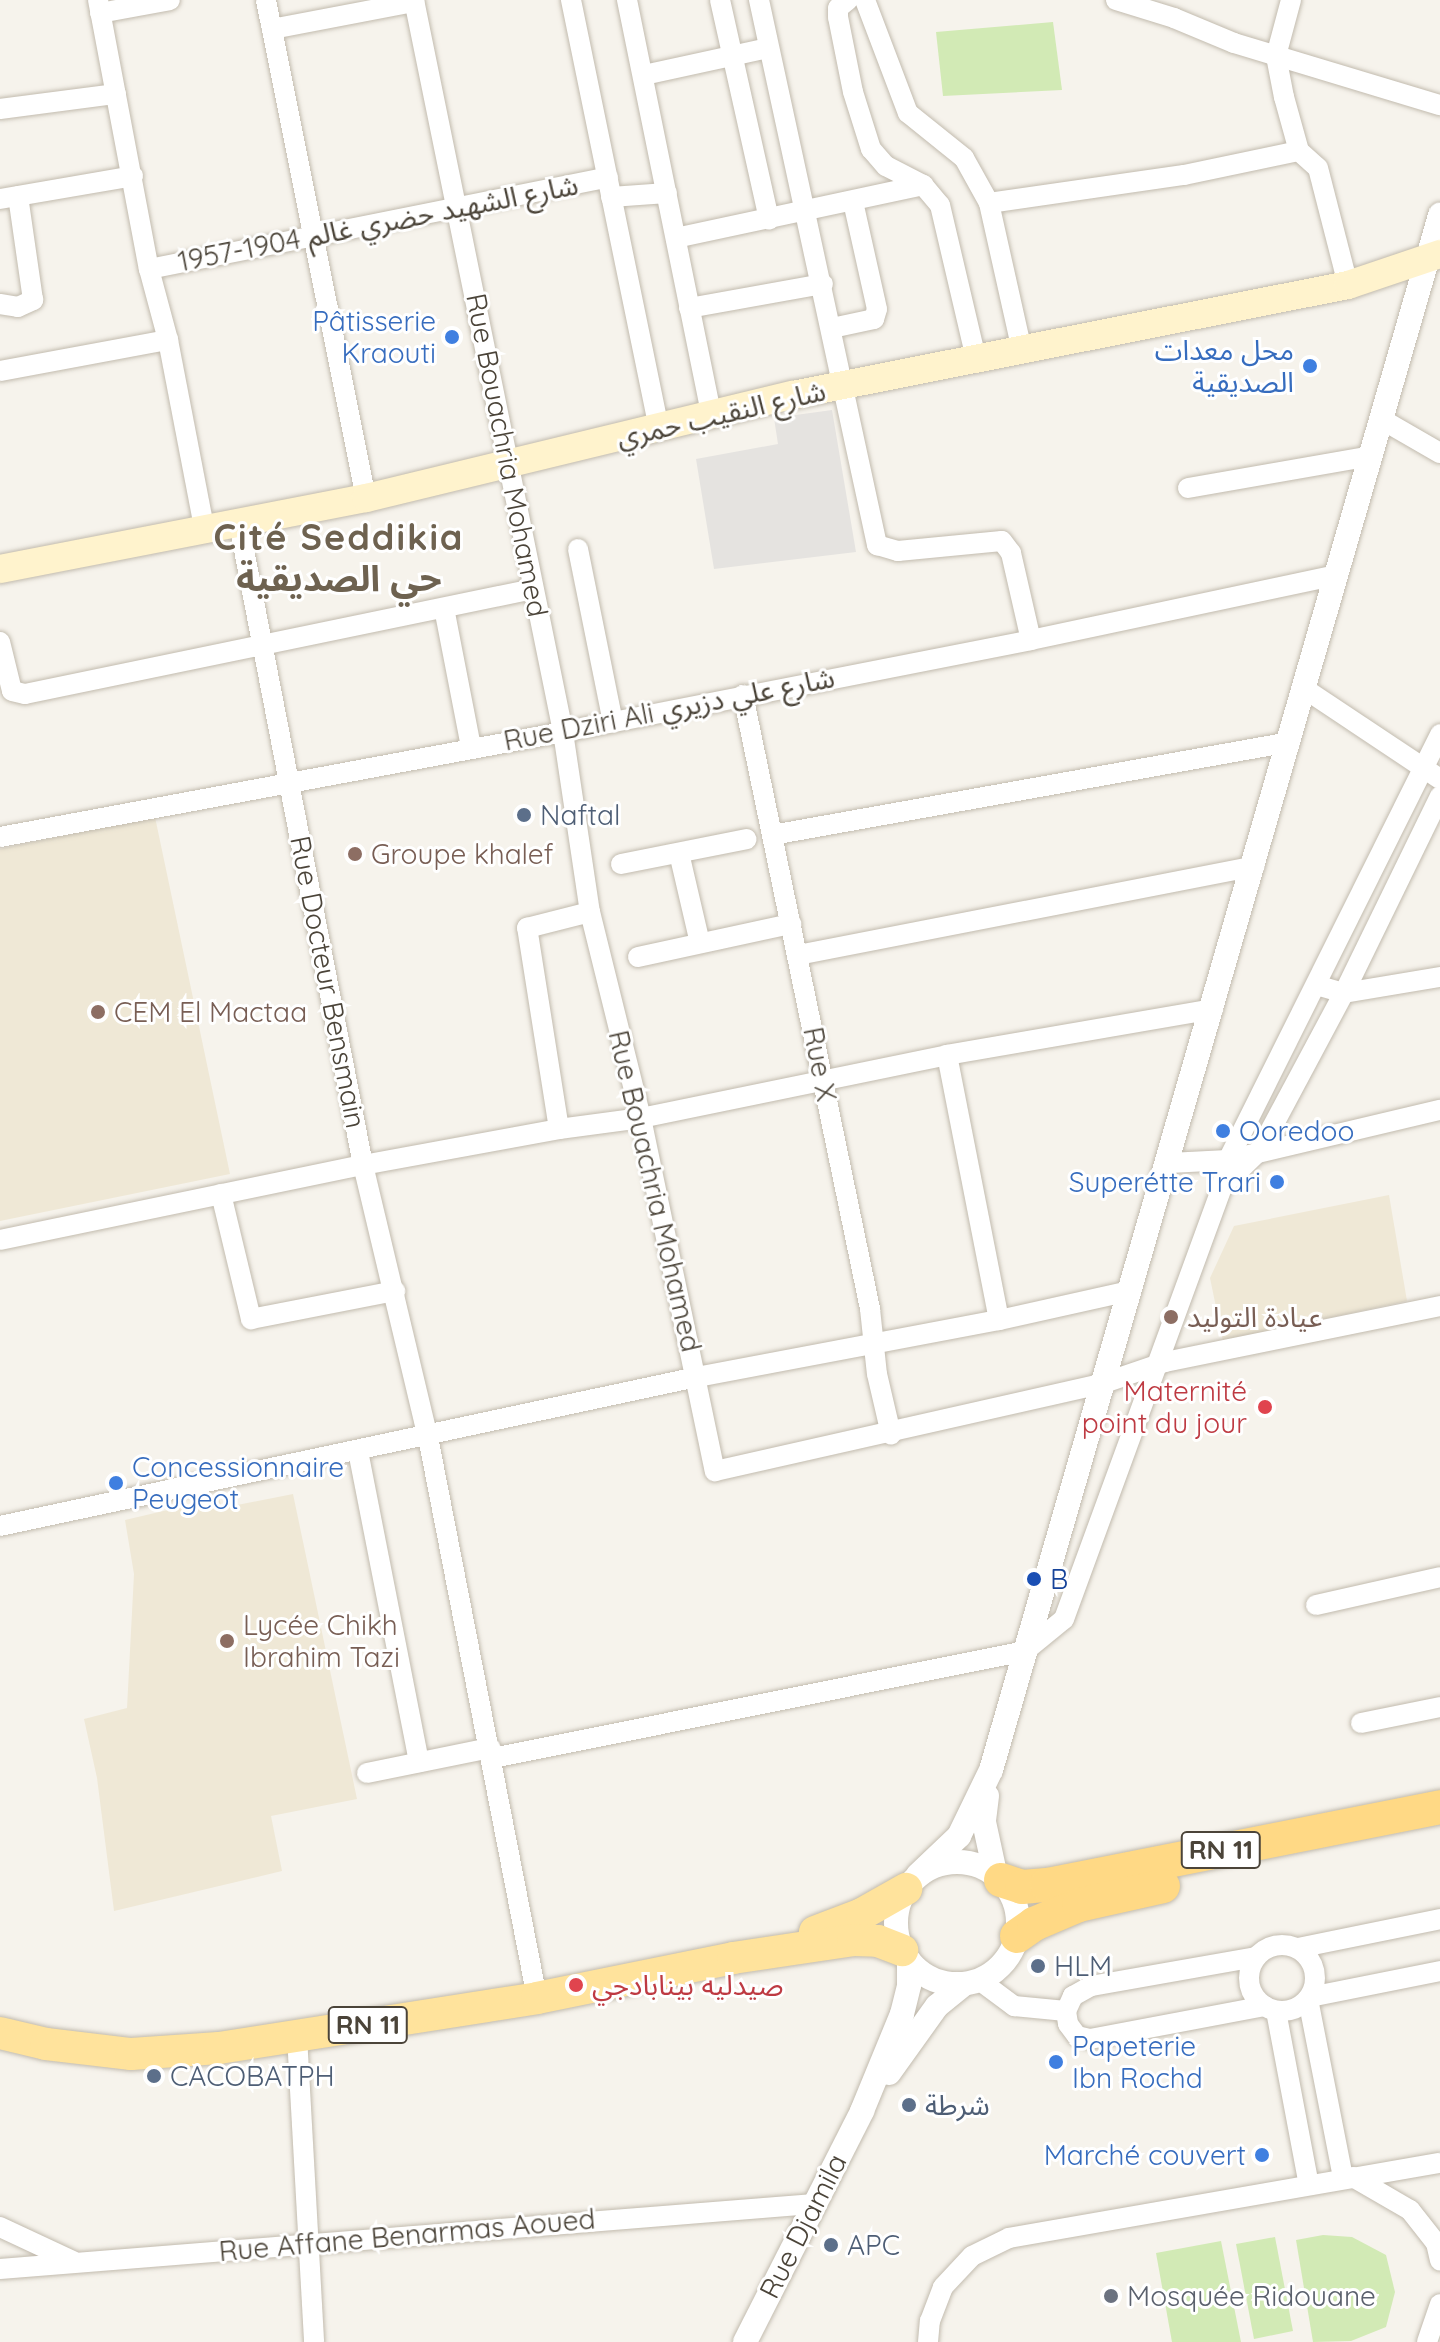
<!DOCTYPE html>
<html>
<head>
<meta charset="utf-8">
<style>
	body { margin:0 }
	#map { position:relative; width:1440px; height:2342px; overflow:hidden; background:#f6f3ec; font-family:Quicksand,"Noto Sans Arabic",sans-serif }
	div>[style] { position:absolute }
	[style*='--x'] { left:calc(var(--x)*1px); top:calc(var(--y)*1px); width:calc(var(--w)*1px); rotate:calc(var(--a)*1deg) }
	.education>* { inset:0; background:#efe8d6 }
	.green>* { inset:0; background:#d2eab5 }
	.parking>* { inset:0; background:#e5e3e0 }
	.roads { filter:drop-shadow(0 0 2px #c2bbae) drop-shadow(0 0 2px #c2bbae) }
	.minor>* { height:20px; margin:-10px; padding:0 10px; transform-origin:10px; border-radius:10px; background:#fff }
	.minor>.ring { margin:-10px; padding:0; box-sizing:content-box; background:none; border:20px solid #fff; border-radius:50% }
	.tertiary>* { height:24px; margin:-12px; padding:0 12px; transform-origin:12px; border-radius:12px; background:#fff }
	.tertiary>.ring { margin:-12px; padding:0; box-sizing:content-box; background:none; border:24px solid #fff; border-radius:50% }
	.secondary>* { height:28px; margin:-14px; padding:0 14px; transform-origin:14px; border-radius:14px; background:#fff3cd }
	.primary>* { height:32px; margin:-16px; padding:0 16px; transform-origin:16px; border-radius:16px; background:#ffe39c }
	.trunk>* { height:34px; margin:-17px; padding:0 17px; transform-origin:17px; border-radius:17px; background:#ffd985 }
	.dots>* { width:22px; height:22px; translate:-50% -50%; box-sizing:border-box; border:4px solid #fff; border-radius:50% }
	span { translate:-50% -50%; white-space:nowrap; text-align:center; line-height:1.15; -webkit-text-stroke:6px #fff; paint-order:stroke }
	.shield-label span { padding:2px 6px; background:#fff; border:2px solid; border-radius:6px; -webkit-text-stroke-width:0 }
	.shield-label { font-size:26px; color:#4b4439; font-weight:700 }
	.street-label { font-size:28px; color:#4b4439 }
	.shop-label { font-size:28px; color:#366cbe }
	.right { translate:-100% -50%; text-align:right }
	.left { translate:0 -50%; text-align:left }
	.service-label { font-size:28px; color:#4e5e75 }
	.education-label { font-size:28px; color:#785e54 }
	.health-label { font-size:28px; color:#be3a42 }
	.transit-label { font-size:28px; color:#164399 }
	.worship-label { font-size:28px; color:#5b616d }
	.district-label { font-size:36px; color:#6e6250; font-weight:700; letter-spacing:2px }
</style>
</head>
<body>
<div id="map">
	<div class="education">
		<i style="clip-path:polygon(155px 817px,230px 1174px,0 1221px,0 849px)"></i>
		<i style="clip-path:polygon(1389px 1195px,1407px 1301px,1223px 1341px,1210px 1278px,1234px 1226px)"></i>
		<i style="clip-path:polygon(293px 1494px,357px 1799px,271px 1816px,282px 1871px,114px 1911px,97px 1778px,84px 1719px,127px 1708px,134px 1574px,125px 1520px,219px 1498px,222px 1508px)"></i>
	</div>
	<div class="green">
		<i style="clip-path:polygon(1053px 22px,1062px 90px,943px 96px,936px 32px)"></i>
		<i style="clip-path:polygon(1323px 2235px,1352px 2237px,1386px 2255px,1395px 2292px,1386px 2327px,1351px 2341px,1313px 2342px,1296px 2240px)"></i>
		<i style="clip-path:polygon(1275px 2237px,1293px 2331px,1254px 2339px,1236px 2244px)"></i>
		<i style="clip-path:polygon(1221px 2241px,1241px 2342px,1172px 2342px,1156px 2253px)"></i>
	</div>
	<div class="parking">
		<i style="clip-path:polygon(832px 410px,856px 552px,714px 569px,696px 459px,778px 444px,774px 418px)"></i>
	</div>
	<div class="roads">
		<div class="minor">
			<i style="--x:98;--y:0;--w:274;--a:79.3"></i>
			<i style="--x:149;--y:269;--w:73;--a:75"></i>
			<i style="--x:168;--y:340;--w:196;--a:79.1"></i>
			<i style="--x:266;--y:0;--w:508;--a:78.65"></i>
			<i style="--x:414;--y:0;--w:747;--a:78.49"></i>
			<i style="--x:563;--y:732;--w:182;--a:81.5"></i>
			<i style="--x:590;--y:912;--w:212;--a:76.1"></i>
			<i style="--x:641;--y:1118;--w:361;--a:78.2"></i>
			<i style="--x:715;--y:1471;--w:399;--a:-12.7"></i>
			<i style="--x:1104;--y:1383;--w:65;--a:-19"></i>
			<i style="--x:1165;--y:1362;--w:281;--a:-11.5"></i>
			<i style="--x:571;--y:0;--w:438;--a:78.4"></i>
			<i style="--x:627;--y:0;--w:426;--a:78.5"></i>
			<i style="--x:720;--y:0;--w:225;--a:77.4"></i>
			<i style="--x:759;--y:0;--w:558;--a:77.78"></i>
			<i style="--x:877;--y:545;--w:22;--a:16"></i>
			<i style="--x:898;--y:551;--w:104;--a:-5.5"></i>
			<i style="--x:1002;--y:541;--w:15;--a:53"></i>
			<i style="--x:1011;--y:553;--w:89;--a:77.1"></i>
			<i style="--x:848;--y:0;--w:13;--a:141"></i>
			<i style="--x:838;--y:8;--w:9;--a:90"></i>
			<i style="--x:838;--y:17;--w:76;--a:78.7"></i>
			<i style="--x:853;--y:92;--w:60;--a:72.5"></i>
			<i style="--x:871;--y:149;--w:23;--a:49"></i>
			<i style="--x:886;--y:166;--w:42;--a:27.2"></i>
			<i style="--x:923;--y:185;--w:26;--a:50"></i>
			<i style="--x:940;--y:205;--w:157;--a:76.8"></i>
			<i style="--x:865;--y:0;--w:121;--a:69.2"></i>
			<i style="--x:908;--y:113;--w:72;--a:38.8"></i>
			<i style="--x:964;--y:158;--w:51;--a:60.9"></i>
			<i style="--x:989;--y:203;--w:152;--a:77.4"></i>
			<i style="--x:1116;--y:0;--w:61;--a:17.2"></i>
			<i style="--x:1174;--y:18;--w:65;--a:22.6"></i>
			<i style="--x:1234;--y:43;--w:215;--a:16.8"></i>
			<i style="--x:1291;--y:0;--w:58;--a:105"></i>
			<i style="--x:1276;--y:56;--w:42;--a:79"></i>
			<i style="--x:1284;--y:97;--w:56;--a:74.5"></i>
			<i style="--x:1299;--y:151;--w:25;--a:42"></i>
			<i style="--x:1318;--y:168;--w:121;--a:75.6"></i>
			<i style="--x:100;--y:13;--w:71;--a:-10.5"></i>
			<i style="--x:272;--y:29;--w:145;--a:-10.8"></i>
			<i style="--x:644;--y:75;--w:127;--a:-12.3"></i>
			<i style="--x:0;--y:109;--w:117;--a:-7.4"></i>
			<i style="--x:611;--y:197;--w:56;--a:-4.1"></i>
			<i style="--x:0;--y:199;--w:135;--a:-9.8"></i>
			<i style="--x:989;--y:203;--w:197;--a:-8.2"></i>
			<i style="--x:1184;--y:175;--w:117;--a:-11.8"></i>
			<i style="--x:676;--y:238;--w:253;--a:-12.1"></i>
			<i style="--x:149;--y:269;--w:468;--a:-11.3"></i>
			<i style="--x:0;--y:304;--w:18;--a:9"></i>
			<i style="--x:18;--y:307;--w:17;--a:-25"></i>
			<i style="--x:33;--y:300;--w:105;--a:-98.2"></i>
			<i style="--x:689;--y:308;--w:136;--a:-10.2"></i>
			<i style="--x:832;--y:328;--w:43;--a:-12.1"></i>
			<i style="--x:874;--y:319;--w:10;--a:-73"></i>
			<i style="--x:877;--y:309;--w:110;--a:-102.6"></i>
			<i style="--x:0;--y:371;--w:171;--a:-10.5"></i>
			<i style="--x:1381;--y:419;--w:68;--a:30"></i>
			<i style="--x:1188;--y:488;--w:186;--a:-9.9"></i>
			<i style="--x:239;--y:524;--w:653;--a:79.05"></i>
			<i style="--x:363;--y:1165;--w:280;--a:76.6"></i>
			<i style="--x:428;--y:1437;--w:571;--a:79"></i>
			<i style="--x:578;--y:549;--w:177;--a:78.6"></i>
			<i style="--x:444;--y:608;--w:142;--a:79"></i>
			<i style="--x:0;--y:642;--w:50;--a:76.2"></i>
			<i style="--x:12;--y:691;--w:13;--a:13"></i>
			<i style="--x:25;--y:694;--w:519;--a:-11.68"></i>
			<i style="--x:1305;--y:689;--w:162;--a:33.7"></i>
			<i style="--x:743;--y:695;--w:627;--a:78.31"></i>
			<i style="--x:870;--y:1309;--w:65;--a:83.9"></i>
			<i style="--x:877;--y:1374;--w:62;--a:76.9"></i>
			<i style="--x:772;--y:835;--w:526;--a:-10.18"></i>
			<i style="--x:0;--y:837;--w:573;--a:-10.56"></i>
			<i style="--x:563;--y:732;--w:477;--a:-11.1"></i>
			<i style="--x:1031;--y:640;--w:313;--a:-12"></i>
			<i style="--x:679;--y:853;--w:92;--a:76.9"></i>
			<i style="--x:621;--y:864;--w:128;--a:-11.2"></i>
			<i style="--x:798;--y:955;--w:465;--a:-11"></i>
			<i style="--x:638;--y:957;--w:157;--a:-12.2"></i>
			<i style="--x:1316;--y:985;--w:29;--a:16"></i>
			<i style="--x:1344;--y:993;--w:97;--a:-9.5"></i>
			<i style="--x:947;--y:1055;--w:270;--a:78.9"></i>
			<i style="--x:559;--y:1129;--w:204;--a:-99"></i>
			<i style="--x:527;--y:928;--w:65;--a:-14.3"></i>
			<i style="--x:1169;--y:1163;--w:59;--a:-2.9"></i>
			<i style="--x:1228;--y:1160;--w:218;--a:-13.3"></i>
			<i style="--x:1222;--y:1187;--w:53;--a:-44.2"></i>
			<i style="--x:1260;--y:1150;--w:178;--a:-61.9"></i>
			<i style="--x:1344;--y:993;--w:219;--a:-64"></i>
			<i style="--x:221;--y:1194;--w:129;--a:76.5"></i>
			<i style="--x:251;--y:1319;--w:147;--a:-11"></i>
			<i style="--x:0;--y:1240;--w:371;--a:-11.7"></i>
			<i style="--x:363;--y:1165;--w:199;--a:-10.4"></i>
			<i style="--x:559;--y:1129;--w:83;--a:-7.6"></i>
			<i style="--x:641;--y:1118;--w:312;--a:-11.6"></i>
			<i style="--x:947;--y:1055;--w:270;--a:-9.8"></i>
			<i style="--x:358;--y:1451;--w:317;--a:78.9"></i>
			<i style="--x:0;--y:1526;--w:713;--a:-12.07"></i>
			<i style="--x:697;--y:1377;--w:307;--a:-10.7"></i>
			<i style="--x:999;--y:1320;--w:134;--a:-12.5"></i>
			<i style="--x:1316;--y:1605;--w:127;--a:-12.7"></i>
			<i style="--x:1361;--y:1723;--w:81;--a:-11.4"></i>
			<i style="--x:493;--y:1758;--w:543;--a:-11.37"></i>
			<i style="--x:1025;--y:1651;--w:50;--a:-39.4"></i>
			<i style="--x:1064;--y:1619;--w:460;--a:-69.9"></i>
			<i style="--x:1222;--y:1187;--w:28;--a:-77"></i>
			<i style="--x:1228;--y:1160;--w:476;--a:-63.5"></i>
			<i style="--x:367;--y:1773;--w:126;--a:-11.5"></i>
			<i class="ring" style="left:1249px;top:1945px;width:46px;height:46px"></i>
			<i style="--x:1298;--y:1948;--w:145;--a:-11.5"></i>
			<i style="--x:1256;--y:1957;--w:168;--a:170"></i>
			<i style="--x:1091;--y:1986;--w:21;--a:151"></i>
			<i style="--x:1073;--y:1996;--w:17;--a:115"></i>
			<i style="--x:1066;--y:2011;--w:13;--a:81"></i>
			<i style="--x:1068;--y:2024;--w:15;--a:53"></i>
			<i style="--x:1077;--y:2036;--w:13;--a:13"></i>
			<i style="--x:1090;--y:2039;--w:178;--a:-10.7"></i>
			<i style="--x:979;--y:1980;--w:44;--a:36.6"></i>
			<i style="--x:1014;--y:2006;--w:52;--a:5.5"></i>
			<i style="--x:1310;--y:1997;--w:133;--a:-11.3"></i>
			<i style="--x:1308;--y:1999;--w:182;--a:78.9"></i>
			<i style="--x:1276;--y:2011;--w:177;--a:79.3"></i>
			<i style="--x:297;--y:2036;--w:306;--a:86.8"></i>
			<i style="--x:1353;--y:2177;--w:66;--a:30.1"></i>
			<i style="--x:1410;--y:2210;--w:42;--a:51.8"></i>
			<i style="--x:1436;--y:2243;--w:18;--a:77"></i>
			<i style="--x:0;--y:2227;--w:81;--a:25"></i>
			<i style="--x:0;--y:2269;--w:817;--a:-4.57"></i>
			<i style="--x:928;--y:2342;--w:21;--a:-85"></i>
			<i style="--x:930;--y:2321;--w:36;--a:-69"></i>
			<i style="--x:943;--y:2287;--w:42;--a:-46.9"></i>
			<i style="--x:972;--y:2256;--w:41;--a:-25.9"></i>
			<i style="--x:1009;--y:2238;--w:437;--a:-9.9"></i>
			<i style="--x:1427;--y:2342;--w:40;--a:-71.1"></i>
		</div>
		<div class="tertiary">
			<i style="--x:987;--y:1796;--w:26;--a:97"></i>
			<i style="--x:984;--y:1822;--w:52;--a:77.8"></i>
			<i class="ring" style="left:896px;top:1862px;width:98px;height:98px"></i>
			<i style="--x:918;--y:1875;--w:57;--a:-43.6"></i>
			<i style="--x:959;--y:1836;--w:73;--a:-64.1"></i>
			<i style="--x:991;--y:1770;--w:1619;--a:-73.89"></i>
			<i style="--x:889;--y:2073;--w:82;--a:-54.4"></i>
			<i style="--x:937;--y:2006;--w:35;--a:-39"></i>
			<i style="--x:745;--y:2342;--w:259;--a:-63.1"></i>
			<i style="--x:862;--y:2111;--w:105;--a:-67.6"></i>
			<i style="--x:902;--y:2014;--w:30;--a:-76"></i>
			<i style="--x:909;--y:1985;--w:24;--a:-90"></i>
		</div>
		<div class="secondary">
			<i style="--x:0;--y:569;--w:373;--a:-11"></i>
			<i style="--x:366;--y:498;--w:439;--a:-13.6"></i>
			<i style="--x:793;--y:395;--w:566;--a:-11.21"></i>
			<i style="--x:1348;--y:285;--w:97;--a:-18.6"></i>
		</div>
		<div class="primary">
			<i style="--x:815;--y:1932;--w:50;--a:-21"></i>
			<i style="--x:862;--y:1914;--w:51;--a:-29.6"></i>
			<i style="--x:0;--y:2033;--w:47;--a:13.4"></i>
			<i style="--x:46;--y:2044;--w:86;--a:6.7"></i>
			<i style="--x:131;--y:2054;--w:88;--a:-3.9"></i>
			<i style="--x:219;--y:2048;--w:322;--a:-8.9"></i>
			<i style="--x:537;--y:1998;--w:200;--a:-11.5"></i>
			<i style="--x:733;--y:1958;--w:121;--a:-8.5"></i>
			<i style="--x:853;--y:1940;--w:25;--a:2"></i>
			<i style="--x:878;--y:1941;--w:26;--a:21"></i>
		</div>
		<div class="trunk">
			<i style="--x:1001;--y:1880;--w:22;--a:18"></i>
			<i style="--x:1022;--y:1887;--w:25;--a:-5"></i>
			<i style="--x:1047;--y:1885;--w:401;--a:-11.2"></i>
			<i style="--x:1017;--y:1936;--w:21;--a:-35"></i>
			<i style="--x:1034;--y:1924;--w:49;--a:-22.9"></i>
			<i style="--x:1079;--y:1905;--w:86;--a:-12.7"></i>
		</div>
	</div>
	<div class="dots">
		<i style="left:452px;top:337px;background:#3f7fe0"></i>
		<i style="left:1310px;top:366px;background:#3f7fe0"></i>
		<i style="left:524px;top:815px;background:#5c6f8a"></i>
		<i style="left:355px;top:854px;background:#8d6e63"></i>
		<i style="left:98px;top:1012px;background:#8d6e63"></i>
		<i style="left:1223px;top:1131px;background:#3f7fe0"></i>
		<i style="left:1277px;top:1182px;background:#3f7fe0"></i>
		<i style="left:1171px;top:1317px;background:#8d6e63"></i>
		<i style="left:1265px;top:1407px;background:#e0444e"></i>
		<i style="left:116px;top:1483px;background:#3f7fe0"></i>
		<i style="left:1034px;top:1579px;background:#1a4fb4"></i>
		<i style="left:227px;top:1641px;background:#8d6e63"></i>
		<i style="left:1038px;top:1966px;background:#5c6f8a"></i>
		<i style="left:576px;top:1985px;background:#e0444e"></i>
		<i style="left:1056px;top:2062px;background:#3f7fe0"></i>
		<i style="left:154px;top:2076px;background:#5c6f8a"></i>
		<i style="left:909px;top:2105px;background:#5c6f8a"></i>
		<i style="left:1262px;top:2155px;background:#3f7fe0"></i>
		<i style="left:831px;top:2245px;background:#5c6f8a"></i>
		<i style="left:1111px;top:2296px;background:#6b7280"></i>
	</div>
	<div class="shield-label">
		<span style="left:1221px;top:1850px">RN 11</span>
		<span style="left:368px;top:2025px">RN 11</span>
	</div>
	<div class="street-label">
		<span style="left:378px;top:223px;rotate:-11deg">شارع الشهيد حضري غالم 1904-1957</span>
		<span style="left:721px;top:414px;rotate:-13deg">شارع النقيب حمري</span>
		<span style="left:507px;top:455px;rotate:79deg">Rue Bouachria Mohamed</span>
		<span style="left:669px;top:709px;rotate:-11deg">Rue Dziri Ali شارع علي دزيري</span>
		<span style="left:328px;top:982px;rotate:79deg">Rue Docteur Bensmain</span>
		<span style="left:820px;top:1064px;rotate:79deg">Rue X</span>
		<span style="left:655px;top:1191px;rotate:77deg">Rue Bouachria Mohamed</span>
		<span style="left:803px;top:2226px;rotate:-63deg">Rue Djamila</span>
		<span style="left:407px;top:2235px;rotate:-5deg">Rue Affane Benarmas Aoued</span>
	</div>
	<div class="shop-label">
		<span class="right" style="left:436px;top:337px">Pâtisserie<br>Kraouti</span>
		<span class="right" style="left:1294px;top:366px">محل معدات<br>الصديقية</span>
		<span class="left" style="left:1239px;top:1131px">Ooredoo</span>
		<span class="right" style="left:1261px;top:1182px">Superétte Trari</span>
		<span class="left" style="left:132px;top:1483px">Concessionnaire<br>Peugeot</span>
		<span class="left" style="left:1072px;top:2062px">Papeterie<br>Ibn Rochd</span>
		<span class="right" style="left:1246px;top:2155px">Marché couvert</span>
	</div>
	<div class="service-label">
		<span class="left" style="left:540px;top:815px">Naftal</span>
		<span class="left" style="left:1054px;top:1966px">HLM</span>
		<span class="left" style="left:170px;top:2076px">CACOBATPH</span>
		<span class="left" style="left:925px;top:2105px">شرطة</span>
		<span class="left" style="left:847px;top:2245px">APC</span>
	</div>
	<div class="education-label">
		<span class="left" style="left:371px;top:854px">Groupe khalef</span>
		<span class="left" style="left:114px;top:1012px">CEM El Mactaa</span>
		<span class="left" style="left:1187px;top:1317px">عيادة التوليد</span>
		<span class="left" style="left:243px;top:1641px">Lycée Chikh<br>Ibrahim Tazi</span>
	</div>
	<div class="health-label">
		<span class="right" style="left:1247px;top:1407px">Maternité<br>point du jour</span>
		<span class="left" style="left:592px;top:1985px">صيدليه بينابادجي</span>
	</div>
	<div class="transit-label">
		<span class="left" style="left:1050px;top:1579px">B</span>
	</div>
	<div class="worship-label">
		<span class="left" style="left:1127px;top:2296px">Mosquée Ridouane</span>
	</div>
	<div class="district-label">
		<span style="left:339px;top:557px">Cité Seddikia<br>حي الصديقية</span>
	</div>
</div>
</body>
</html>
